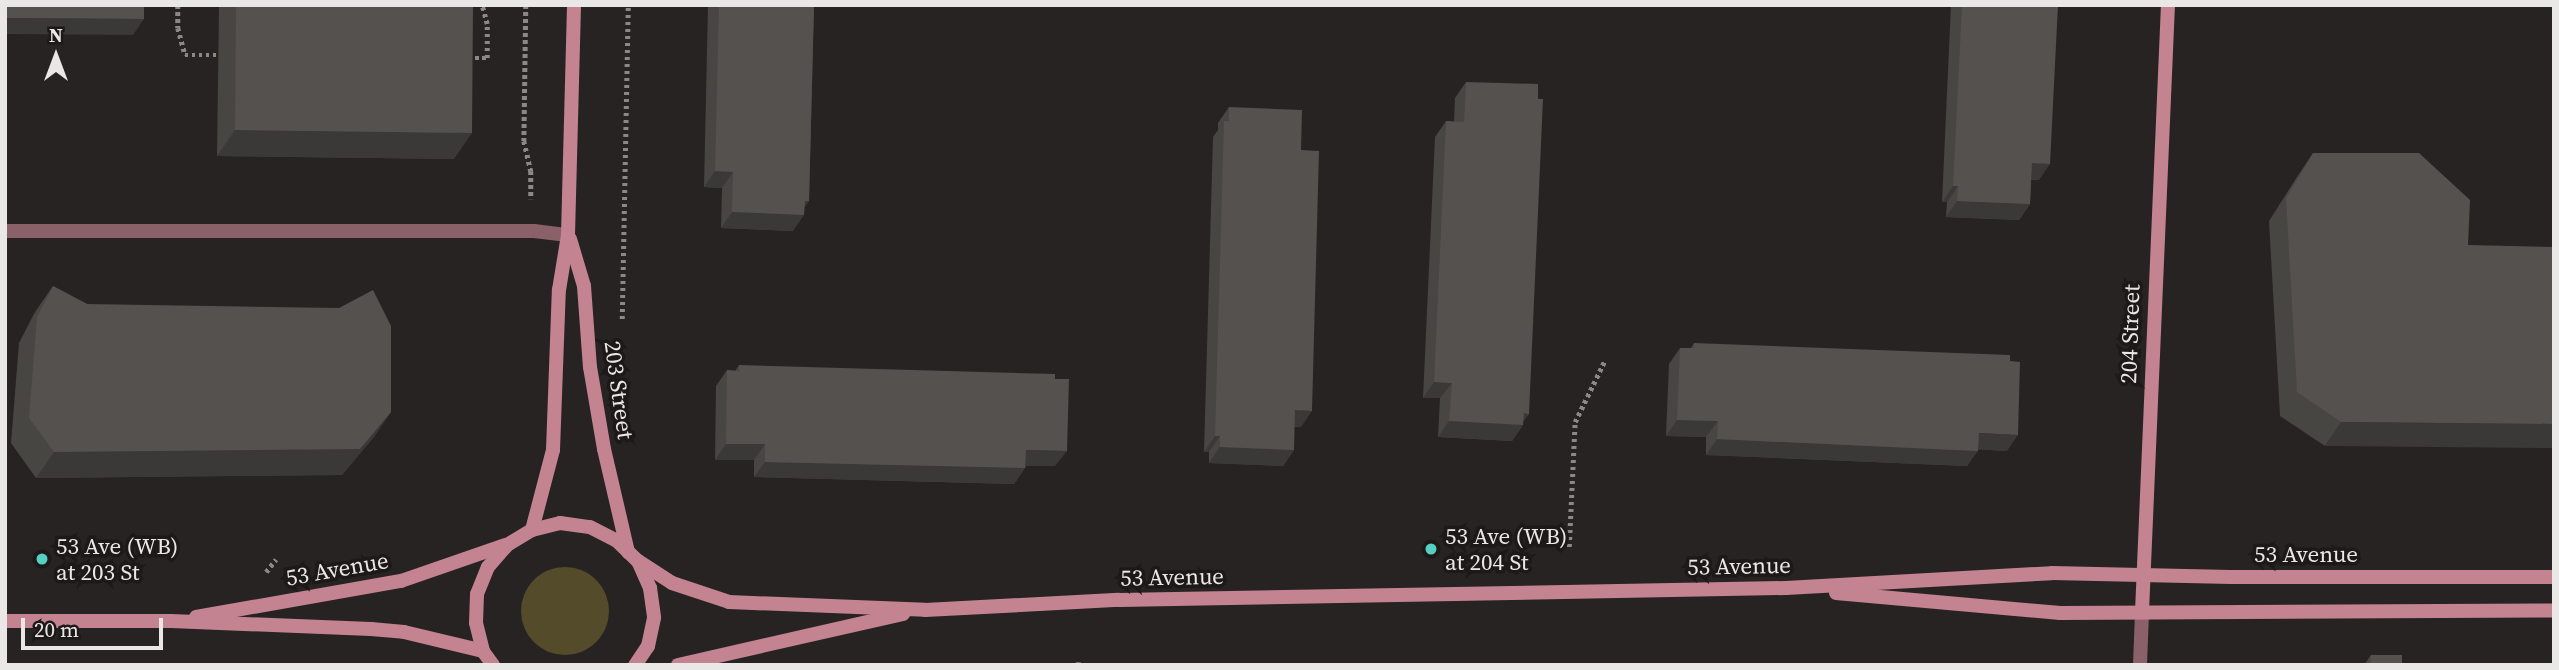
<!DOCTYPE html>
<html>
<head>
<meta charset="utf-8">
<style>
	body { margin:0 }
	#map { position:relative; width:2559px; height:670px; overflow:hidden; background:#262322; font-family:"Source Serif 4",serif }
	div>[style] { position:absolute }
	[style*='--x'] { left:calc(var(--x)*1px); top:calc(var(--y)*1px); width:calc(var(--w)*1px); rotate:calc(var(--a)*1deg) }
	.green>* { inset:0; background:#534b2a }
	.round { border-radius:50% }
	.path>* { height:4.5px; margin-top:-2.25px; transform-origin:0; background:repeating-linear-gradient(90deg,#8b8988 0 3.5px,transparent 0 7px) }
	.lane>* { height:14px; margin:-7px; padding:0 7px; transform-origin:7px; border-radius:7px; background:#8a6169 }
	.street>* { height:14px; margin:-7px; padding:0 7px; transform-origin:7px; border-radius:7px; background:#8a6169 }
	.secondary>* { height:14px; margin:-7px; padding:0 7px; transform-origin:7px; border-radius:7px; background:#c48390 }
	.wall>* { inset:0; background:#484643 }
	.shaded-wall>* { inset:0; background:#3b3937 }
	.building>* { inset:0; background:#54514e }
	.dots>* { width:19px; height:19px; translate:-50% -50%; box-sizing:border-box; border:4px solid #1d1918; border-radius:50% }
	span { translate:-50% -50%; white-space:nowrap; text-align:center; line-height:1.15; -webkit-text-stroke:7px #1d1918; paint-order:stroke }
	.street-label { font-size:23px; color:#eae8e7 }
	.poi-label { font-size:23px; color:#eae8e7 }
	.left { translate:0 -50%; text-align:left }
	.frame { position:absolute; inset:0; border:7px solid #eae8e7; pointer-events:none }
	.north { position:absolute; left:21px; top:21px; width:70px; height:70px; -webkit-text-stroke:5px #1d1918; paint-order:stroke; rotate:0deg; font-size:19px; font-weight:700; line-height:28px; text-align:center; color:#eae8e7 }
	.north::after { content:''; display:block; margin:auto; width:24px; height:32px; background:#eae8e7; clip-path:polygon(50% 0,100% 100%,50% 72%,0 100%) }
	.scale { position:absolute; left:21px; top:618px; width:142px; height:32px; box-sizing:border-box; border:4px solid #eae8e7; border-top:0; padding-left:9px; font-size:21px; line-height:24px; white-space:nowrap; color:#eae8e7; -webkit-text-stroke:5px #1d1918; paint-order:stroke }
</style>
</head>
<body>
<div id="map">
	<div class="green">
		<i class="round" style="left:521px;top:567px;width:88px;height:88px"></i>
	</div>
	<div class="path">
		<i style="--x:178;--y:5;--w:23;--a:90"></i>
		<i style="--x:178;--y:28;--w:28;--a:75"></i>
		<i style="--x:185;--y:55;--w:33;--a:0"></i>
		<i style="--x:526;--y:5;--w:136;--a:90.8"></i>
		<i style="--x:524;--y:141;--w:31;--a:77"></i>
		<i style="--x:531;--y:171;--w:28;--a:90"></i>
		<i style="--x:468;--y:58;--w:19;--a:0"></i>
		<i style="--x:487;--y:58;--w:34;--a:-90"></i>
		<i style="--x:487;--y:24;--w:20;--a:-105"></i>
		<i style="--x:622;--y:319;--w:314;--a:-88.9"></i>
		<i style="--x:1569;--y:547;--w:125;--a:-87.3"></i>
		<i style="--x:1575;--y:422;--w:67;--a:-64.2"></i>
		<i style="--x:266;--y:572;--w:16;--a:-52"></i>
		<i style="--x:1078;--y:665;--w:3;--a:-90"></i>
	</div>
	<div class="lane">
		<i style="--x:5;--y:231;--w:529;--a:0"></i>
		<i style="--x:534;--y:231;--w:34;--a:7"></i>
	</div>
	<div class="street">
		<i style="--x:2140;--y:665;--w:53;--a:-87.8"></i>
	</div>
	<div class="secondary">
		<i style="--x:570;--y:239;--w:49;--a:73.4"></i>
		<i style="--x:584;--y:286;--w:81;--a:85.8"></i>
		<i style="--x:590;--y:367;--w:83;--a:80.3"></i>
		<i style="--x:604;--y:449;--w:106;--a:76.9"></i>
		<i style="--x:532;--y:530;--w:83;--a:-75.3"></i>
		<i style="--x:553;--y:450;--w:160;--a:-87.9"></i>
		<i style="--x:559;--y:290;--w:56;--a:-80.7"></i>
		<i style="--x:568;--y:235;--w:230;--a:-88.5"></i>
		<i style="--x:638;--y:561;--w:40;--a:32.9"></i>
		<i style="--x:672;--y:583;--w:60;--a:18.4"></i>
		<i style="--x:729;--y:602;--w:196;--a:2.3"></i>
		<i style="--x:925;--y:610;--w:194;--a:-3"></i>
		<i style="--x:1119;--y:600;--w:667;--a:-1.03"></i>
		<i style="--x:1786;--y:588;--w:266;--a:-3.2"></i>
		<i style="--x:2052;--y:573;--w:179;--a:1.3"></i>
		<i style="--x:2231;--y:577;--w:323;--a:0"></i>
		<i style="--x:1836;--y:593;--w:225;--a:5.1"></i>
		<i style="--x:2060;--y:613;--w:494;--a:-0.3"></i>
		<i style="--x:2142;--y:612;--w:608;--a:-87.55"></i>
		<i style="--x:196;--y:617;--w:208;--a:-10"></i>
		<i style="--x:401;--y:581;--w:110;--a:-19.1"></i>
		<i style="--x:5;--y:621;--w:166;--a:0"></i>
		<i style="--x:171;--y:621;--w:200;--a:2.3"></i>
		<i style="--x:371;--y:629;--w:33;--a:5"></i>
		<i style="--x:404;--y:632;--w:81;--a:13.5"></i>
		<i style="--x:493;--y:665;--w:17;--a:-126"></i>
		<i style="--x:483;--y:651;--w:29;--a:-104"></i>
		<i style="--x:476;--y:623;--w:29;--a:-88"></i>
		<i style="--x:477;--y:594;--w:29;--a:-68"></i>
		<i style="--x:488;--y:567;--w:29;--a:-49"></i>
		<i style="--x:507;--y:545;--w:29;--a:-31"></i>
		<i style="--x:532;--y:530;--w:29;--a:-14"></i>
		<i style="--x:560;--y:523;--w:30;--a:8"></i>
		<i style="--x:590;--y:527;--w:29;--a:27"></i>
		<i style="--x:616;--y:540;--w:30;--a:44"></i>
		<i style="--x:638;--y:561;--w:30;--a:66"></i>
		<i style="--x:650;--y:588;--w:30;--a:82"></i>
		<i style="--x:654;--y:618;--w:29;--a:102"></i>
		<i style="--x:648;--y:646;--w:23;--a:124"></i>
		<i style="--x:678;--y:665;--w:231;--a:-12.8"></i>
	</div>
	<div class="wall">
		<i style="clip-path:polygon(219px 5px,473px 5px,454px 159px,217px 156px)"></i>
		<i style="clip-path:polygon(708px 5px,814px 5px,809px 201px,805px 206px,793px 231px,721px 228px,722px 188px,704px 187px)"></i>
		<i style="clip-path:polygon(1951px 5px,2058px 5px,2039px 180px,2031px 180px,2030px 204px,2019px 220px,1946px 217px,1947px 202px,1942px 202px)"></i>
		<i style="clip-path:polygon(1466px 82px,1529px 414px,1523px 421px,1523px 425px,1512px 441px,1438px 437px,1440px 398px,1423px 398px,1435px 137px,1446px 121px,1454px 122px,1455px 98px)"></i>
		<i style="clip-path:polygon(1229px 107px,1301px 150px,1301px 427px,1294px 427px,1294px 450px,1283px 466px,1209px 463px,1209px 452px,1204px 452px,1213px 137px,1218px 130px,1218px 123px)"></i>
		<i style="clip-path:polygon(2313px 153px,2468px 245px,2325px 446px,2280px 416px,2269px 221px,2297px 177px)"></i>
		<i style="clip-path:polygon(53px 286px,87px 304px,391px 412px,373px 438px,342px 475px,36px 478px,11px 443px,19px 343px,35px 312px)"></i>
		<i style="clip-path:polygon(1694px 343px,2007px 451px,1978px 449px,1967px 466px,1706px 455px,1706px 437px,1666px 436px,1669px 364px,1680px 348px,1691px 348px)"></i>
		<i style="clip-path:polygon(739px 365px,1055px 466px,1026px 466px,1025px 468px,1014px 484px,754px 477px,754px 460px,715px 460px,716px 386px,727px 370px,735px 371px)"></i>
		<i style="clip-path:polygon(2371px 655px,2402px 665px,2364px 665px)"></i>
	</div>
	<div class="shaded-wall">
		<i style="clip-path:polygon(1088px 5px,1159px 5px,1158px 7px)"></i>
		<i style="clip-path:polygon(5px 18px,144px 19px,133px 35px,5px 34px)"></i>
		<i style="clip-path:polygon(235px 130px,472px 133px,454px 159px,217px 156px)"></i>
		<i style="clip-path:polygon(2032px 163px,2050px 164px,2039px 180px,2021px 179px)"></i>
		<i style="clip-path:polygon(715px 171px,733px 172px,722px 188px,704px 187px)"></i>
		<i style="clip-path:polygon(1953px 186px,1958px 186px,1947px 202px,1942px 202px)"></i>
		<i style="clip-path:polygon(805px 201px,809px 201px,799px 215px,804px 215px,793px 231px,721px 228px,732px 212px)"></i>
		<i style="clip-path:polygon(1957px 201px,2030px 204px,2019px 220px,1946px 217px)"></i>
		<i style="clip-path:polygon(1434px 382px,1452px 383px,1440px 398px,1423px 398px)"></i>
		<i style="clip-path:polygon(1295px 410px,1312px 411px,1301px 427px,1284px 426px)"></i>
		<i style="clip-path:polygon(391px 412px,373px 438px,342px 475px,36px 478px,54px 452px)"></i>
		<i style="clip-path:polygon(1524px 413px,1529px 414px,1521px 425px,1523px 425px,1512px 441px,1438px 437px,1449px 421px)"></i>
		<i style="clip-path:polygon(1677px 420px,1718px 421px,1706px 437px,1666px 436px)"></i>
		<i style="clip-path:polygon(2341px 422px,2554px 424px,2554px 448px,2325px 446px)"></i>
		<i style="clip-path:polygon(1979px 433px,2018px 435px,2007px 451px,1968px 449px)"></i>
		<i style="clip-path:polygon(1215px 436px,1220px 436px,1209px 452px,1204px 452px)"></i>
		<i style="clip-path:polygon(1717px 439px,1978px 451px,1967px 466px,1706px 455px)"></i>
		<i style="clip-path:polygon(726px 444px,765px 444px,754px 460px,715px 460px)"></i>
		<i style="clip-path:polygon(1220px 447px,1294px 450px,1283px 466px,1209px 463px)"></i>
		<i style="clip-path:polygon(1026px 450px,1067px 451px,1055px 466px,1015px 466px)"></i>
		<i style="clip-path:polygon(765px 462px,1025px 468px,1014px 484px,754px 477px)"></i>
	</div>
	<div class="building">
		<i style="clip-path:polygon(5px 5px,144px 5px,144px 19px,5px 18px)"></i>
		<i style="clip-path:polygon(236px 5px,473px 5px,472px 133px,235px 130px)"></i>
		<i style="clip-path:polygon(719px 5px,814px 5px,809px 201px,805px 201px,804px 215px,732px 212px,733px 172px,715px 171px)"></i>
		<i style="clip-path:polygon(1962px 5px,2058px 5px,2050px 164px,2032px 163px,2030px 204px,1957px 201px,1958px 186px,1953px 186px)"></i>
		<i style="clip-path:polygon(1466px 82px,1538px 84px,1538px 99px,1543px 99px,1529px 414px,1524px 413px,1523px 425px,1449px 421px,1452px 383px,1434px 382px,1446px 121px,1464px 122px)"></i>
		<i style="clip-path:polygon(1229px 107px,1302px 110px,1301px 150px,1319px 151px,1312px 411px,1295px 410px,1294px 450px,1220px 447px,1220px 436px,1215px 436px,1224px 121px,1229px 121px)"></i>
		<i style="clip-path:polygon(2313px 153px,2419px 153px,2470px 200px,2468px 245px,2554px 247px,2554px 424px,2341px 422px,2297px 392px,2286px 198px)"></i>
		<i style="clip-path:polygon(53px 286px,87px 304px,339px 308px,373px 290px,391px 326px,391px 412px,360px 449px,54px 452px,29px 418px,37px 317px)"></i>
		<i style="clip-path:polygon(1694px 343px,2010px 355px,2010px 361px,2020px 362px,2018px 435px,1979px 433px,1978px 451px,1717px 439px,1718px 421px,1677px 420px,1680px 348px,1694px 348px)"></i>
		<i style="clip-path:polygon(739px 365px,1055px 374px,1055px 379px,1069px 379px,1067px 451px,1026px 450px,1025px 468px,765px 462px,765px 444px,726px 444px,727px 370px,739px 371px)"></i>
		<i style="clip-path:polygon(2371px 655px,2402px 655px,2402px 665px,2370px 665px)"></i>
	</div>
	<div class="dots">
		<i style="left:1431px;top:549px;background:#57cec2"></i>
		<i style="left:42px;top:559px;background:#57cec2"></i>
	</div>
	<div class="street-label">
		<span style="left:2130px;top:334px;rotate:-88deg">204 Street</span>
		<span style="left:619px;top:390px;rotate:82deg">203 Street</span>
		<span style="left:2306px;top:554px">53 Avenue</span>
		<span style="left:1739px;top:566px;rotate:-1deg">53 Avenue</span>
		<span style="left:337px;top:569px;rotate:-10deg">53 Avenue</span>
		<span style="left:1172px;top:577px;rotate:-1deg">53 Avenue</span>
	</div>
	<div class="poi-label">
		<span class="left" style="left:1445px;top:549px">53 Ave (WB)<br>at 204 St</span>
		<span class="left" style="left:56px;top:559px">53 Ave (WB)<br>at 203 St</span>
	</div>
	<div class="frame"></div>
	<div class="north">N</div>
	<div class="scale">20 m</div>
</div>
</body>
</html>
